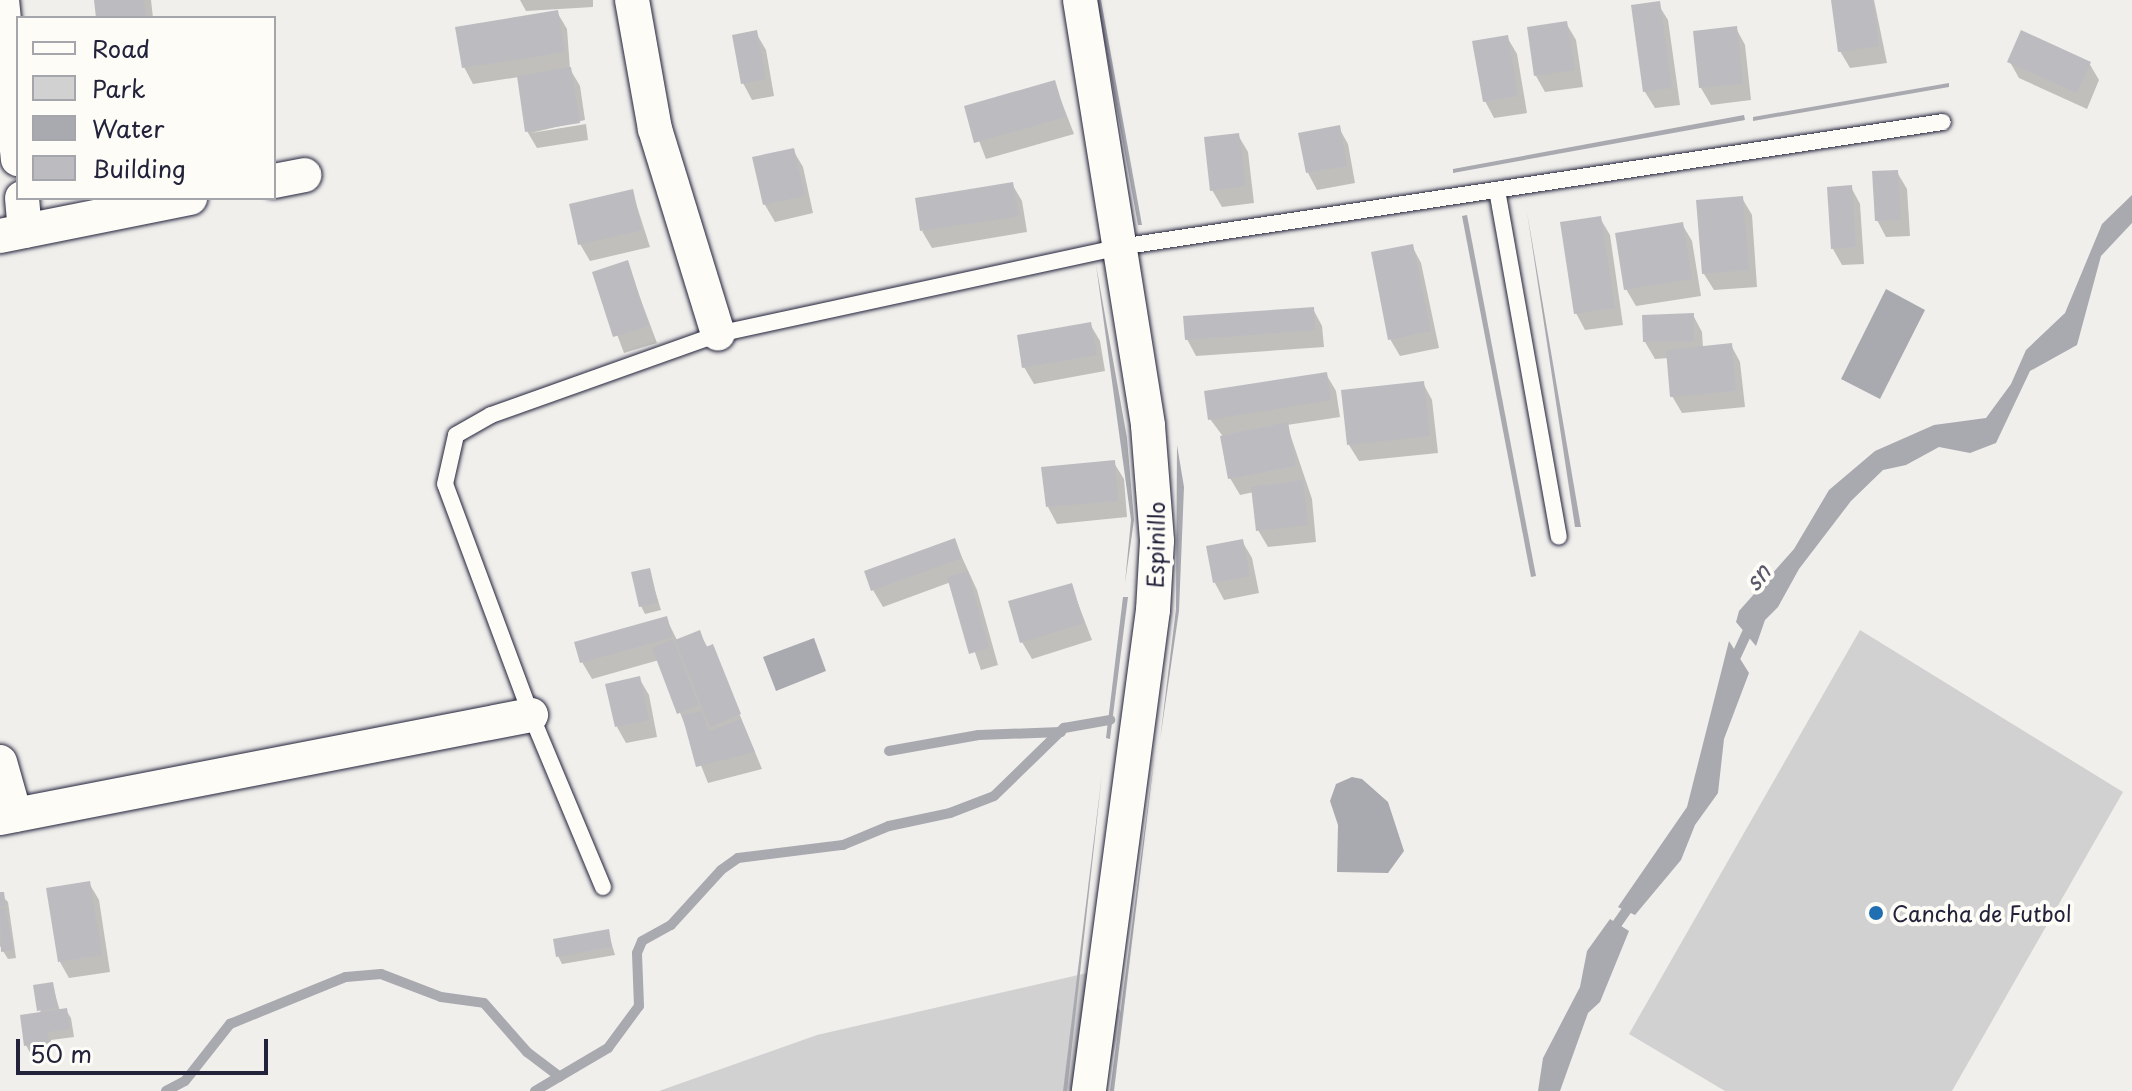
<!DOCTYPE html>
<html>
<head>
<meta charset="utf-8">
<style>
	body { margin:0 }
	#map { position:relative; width:2132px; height:1091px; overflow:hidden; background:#f0efec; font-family:"Playpen Sans",sans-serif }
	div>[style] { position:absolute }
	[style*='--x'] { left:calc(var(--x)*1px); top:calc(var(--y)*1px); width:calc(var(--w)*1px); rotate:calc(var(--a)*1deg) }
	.green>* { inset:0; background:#d2d1d1 }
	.water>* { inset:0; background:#a9a9b0 }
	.shadow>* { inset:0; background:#0003 }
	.stream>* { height:10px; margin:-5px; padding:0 5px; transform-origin:5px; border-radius:5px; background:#a9a9b0 }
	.building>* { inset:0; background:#bcbcc0 }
	.roads { filter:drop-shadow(0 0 2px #22223b) drop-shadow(0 0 2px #22223b) }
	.lane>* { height:16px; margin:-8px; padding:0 8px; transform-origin:8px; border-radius:8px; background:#fdfcf7 }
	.street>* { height:34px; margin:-17px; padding:0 17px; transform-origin:17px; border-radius:17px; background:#fdfcf7 }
	.dots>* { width:22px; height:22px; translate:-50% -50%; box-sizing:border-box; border:4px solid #fdfcf7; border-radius:50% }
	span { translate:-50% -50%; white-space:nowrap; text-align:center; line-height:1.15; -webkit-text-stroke:8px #fdfcf7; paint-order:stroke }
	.street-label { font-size:22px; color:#22223b }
	.poi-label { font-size:22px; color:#22223b }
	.left { translate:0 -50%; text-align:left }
	.water-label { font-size:24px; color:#58586a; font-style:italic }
	.legend { position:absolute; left:16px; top:16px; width:260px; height:184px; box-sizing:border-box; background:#fdfcf7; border:2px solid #a5a5ac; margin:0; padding:10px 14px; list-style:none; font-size:24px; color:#22223b }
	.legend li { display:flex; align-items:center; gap:16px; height:40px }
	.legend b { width:40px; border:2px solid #a5a5ac }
	.scale { position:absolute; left:16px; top:1039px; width:252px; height:36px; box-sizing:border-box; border:4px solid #22223b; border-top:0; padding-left:10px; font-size:24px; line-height:28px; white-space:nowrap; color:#22223b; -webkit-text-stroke:6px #fdfcf7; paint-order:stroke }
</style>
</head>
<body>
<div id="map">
	<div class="green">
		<i style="clip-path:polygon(1860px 630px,2123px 792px,1952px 1091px,1725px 1091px,1629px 1034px)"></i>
		<i style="clip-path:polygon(1087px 973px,1123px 1014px,1104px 1091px,659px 1091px,817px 1035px)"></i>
	</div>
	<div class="water">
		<i style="clip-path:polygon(1097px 0,1101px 0,1142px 225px,1138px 225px)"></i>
		<i style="clip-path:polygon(1949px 83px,1949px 87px,1753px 121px,1753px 117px)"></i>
		<i style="clip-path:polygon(1744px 115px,1745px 120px,1453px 173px,1453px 169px)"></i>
		<i style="clip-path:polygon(2132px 195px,2132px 223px,2101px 256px,2077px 345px,2030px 371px,1996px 443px,1970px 453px,1939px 447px,1906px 465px,1883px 470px,1851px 501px,1799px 569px,1778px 607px,1765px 620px,1756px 646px,1736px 622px,1739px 611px,1794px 549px,1829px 490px,1875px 451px,1934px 425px,1986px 418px,2011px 384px,2026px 350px,2065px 313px,2102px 224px)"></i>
		<i style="clip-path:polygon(1527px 212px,1581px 527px,1575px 527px)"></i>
		<i style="clip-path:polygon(1467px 215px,1536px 576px,1531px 577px,1462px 216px)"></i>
		<i style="clip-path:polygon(1096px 265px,1127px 438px,1134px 520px,1125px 583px,1131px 520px)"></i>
		<i style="clip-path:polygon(1886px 289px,1925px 310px,1880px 399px,1841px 379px)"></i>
		<i style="clip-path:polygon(1177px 445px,1184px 487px,1179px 611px,1160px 740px,1176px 609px)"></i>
		<i style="clip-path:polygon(1123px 597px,1128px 597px,1110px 739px,1106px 738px)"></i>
		<i style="clip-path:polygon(814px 638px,826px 671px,776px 691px,763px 657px)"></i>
		<i style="clip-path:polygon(1729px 641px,1749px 673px,1724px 739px,1718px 793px,1695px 825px,1681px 860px,1635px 915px,1618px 907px,1687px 807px)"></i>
		<i style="clip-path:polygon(1155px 752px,1114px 1091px,1110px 1091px)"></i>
		<i style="clip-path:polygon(1102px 774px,1067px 1091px,1063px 1091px)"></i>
		<i style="clip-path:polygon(1352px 777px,1362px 779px,1388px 802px,1404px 851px,1388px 873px,1337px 872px,1338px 825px,1330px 801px,1336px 784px)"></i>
		<i style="clip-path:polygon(1610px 919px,1629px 931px,1600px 1002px,1588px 1013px,1560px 1091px,1538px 1091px,1543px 1058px,1580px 987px,1587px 951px)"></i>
	</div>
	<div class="shadow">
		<i style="clip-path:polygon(89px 0,151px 0,153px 18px,98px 18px,96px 0)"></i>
		<i style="clip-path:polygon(520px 0,593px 0,593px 7px,526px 11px)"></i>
		<i style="clip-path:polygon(1833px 0,1874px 0,1887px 63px,1850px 68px,1840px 51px)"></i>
		<i style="clip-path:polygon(1658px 4px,1668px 20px,1680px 105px,1655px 108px,1645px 92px)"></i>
		<i style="clip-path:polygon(557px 12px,567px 29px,570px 69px,580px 86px,585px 120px,531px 133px,586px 124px,588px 140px,537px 148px,527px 131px,519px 77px,473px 84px,464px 67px)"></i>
		<i style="clip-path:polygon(1566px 23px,1576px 40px,1583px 87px,1545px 92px,1536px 76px)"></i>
		<i style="clip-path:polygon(1736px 28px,1745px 45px,1751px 100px,1711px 105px,1701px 88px,1695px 33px)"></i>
		<i style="clip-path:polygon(756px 33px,766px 50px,774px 96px,752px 100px,743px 83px)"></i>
		<i style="clip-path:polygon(1507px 37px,1517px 54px,1527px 113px,1494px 118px,1485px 101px)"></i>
		<i style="clip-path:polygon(2010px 62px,2089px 63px,2099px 80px,2087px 109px,2019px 78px)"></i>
		<i style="clip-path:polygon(1054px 82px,1074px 134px,986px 159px,966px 107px)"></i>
		<i style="clip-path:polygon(1339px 128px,1348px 144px,1355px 183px,1317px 190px,1308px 173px)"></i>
		<i style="clip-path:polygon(1238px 135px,1248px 152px,1254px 203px,1222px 207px,1212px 190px)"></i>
		<i style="clip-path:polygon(793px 150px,803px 167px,813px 213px,775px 222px,765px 205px,755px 159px)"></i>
		<i style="clip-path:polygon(1897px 172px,1907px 189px,1910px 236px,1886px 237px,1877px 220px)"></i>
		<i style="clip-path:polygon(1012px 184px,1022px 201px,1027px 232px,932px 248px,922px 231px)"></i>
		<i style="clip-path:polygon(1851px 187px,1860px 204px,1864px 264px,1842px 265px,1833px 249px)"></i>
		<i style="clip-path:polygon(632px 191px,650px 247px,590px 261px,580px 244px)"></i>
		<i style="clip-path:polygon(1742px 198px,1752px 215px,1757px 287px,1714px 290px,1704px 274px)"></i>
		<i style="clip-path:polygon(1600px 218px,1610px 235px,1623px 325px,1585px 330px,1576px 313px)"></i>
		<i style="clip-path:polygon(1682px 224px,1692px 241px,1701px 296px,1636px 306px,1626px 289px)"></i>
		<i style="clip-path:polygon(1412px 246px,1421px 263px,1439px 348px,1400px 356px,1390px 339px)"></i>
		<i style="clip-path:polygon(627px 263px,657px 343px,624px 353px,594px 273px)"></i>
		<i style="clip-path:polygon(1313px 309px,1322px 326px,1324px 347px,1196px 356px,1187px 339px)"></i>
		<i style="clip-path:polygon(1693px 315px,1702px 332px,1703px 348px,1731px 345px,1740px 362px,1745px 407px,1682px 413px,1672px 396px,1669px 358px,1655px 359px,1645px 342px)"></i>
		<i style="clip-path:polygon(1090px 324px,1100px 341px,1105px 371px,1034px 384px,1024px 367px)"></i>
		<i style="clip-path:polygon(1326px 374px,1336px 391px,1340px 417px,1287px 425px,1312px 499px,1316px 542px,1268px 547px,1258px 530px,1254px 492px,1240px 495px,1230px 478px,1222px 435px,1210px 419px)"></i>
		<i style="clip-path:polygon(1423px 383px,1432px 400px,1438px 453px,1359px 461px,1349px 445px)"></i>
		<i style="clip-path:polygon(1114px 463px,1124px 479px,1127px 517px,1057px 524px,1048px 507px)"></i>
		<i style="clip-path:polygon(954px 540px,977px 590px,998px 665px,981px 670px,951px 582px,883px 607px,873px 590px)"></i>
		<i style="clip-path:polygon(1242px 541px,1252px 558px,1259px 593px,1224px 600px,1215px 583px,1208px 548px)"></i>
		<i style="clip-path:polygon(649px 571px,661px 610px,645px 614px,641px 606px)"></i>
		<i style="clip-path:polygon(1071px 585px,1092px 640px,1032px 659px,1022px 642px)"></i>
		<i style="clip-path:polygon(666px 618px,677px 640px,699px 632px,708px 648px,712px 647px,762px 769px,708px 783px,659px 660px,592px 679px,582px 662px)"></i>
		<i style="clip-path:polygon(639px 678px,649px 695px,657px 737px,626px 743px,617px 727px)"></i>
		<i style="clip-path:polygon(89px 883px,99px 900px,110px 972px,69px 978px,60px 962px)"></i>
		<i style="clip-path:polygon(0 894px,8px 902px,16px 958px,8px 959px,0 946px)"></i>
		<i style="clip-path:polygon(608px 932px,615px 955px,562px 964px,558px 956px)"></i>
		<i style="clip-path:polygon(52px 984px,60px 1011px,66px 1010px,71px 1018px,74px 1037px,51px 1040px,52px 1049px,30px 1053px,26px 1045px)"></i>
	</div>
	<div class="stream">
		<i style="--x:1732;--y:665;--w:47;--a:-65.1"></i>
		<i style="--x:889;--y:751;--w:91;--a:-10.1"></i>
		<i style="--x:979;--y:735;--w:82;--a:-2.1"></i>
		<i style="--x:1610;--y:934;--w:40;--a:-55.1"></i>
		<i style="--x:166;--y:1091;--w:21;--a:-28"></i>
		<i style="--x:185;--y:1081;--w:73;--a:-51.7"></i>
		<i style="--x:230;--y:1024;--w:125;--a:-22.1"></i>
		<i style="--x:346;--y:977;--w:35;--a:-5"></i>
		<i style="--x:381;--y:974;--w:64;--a:21"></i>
		<i style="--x:441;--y:997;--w:43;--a:7.9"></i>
		<i style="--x:484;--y:1003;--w:65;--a:48.7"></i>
		<i style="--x:527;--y:1052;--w:41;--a:37.1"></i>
		<i style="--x:535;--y:1091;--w:85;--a:-30.5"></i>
		<i style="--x:608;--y:1048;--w:52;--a:-53.6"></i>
		<i style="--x:639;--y:1006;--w:53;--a:-92.2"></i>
		<i style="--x:637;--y:953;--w:13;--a:-67"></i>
		<i style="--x:642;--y:941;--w:33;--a:-29"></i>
		<i style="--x:671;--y:925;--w:74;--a:-47.7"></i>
		<i style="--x:721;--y:870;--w:21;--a:-35"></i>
		<i style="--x:738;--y:858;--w:106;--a:-7.1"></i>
		<i style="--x:843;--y:845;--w:50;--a:-22.4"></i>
		<i style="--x:889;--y:826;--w:62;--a:-12"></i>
		<i style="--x:950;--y:813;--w:47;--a:-21.1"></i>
		<i style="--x:994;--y:796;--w:98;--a:-44.2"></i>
		<i style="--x:1064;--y:728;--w:47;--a:-9.9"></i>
	</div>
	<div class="building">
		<i style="clip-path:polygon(94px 0,144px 0,146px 18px,96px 18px)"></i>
		<i style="clip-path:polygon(1831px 0,1873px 0,1879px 46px,1838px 52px)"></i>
		<i style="clip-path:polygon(1660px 1px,1672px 88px,1643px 92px,1631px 5px)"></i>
		<i style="clip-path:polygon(558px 10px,565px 52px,462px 68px,455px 27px)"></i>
		<i style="clip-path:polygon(1567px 21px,1575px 70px,1534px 76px,1527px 27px)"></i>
		<i style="clip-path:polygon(1737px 26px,1743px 84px,1699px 88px,1693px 31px)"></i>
		<i style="clip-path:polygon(757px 30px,766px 79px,741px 84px,732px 35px)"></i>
		<i style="clip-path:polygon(2021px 30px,2091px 62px,2077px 93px,2007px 62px)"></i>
		<i style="clip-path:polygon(1508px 35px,1518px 96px,1483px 102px,1472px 41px)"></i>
		<i style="clip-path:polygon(571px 67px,580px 123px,525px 132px,517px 76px)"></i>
		<i style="clip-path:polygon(1055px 80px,1066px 117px,974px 143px,964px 106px)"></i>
		<i style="clip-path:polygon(1340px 125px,1347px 166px,1306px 173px,1298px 133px)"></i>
		<i style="clip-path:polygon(1239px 133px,1246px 186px,1210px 191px,1204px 137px)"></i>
		<i style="clip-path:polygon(794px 148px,805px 196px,763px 205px,752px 157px)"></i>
		<i style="clip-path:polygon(1898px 170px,1901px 220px,1875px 221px,1872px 171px)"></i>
		<i style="clip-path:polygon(1013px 182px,1019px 216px,920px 231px,915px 198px)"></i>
		<i style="clip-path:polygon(1852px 185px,1856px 247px,1831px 249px,1827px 187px)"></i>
		<i style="clip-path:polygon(633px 189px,642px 230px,578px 245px,569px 204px)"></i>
		<i style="clip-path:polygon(1743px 196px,1749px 270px,1702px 274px,1696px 200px)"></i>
		<i style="clip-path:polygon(1601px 216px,1615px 308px,1574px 314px,1560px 222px)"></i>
		<i style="clip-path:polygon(1683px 222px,1692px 279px,1624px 290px,1615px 233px)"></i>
		<i style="clip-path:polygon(1413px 244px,1431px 331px,1388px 340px,1371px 252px)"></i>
		<i style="clip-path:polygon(628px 260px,649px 326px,613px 337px,592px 272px)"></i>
		<i style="clip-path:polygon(1314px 307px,1315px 330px,1185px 340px,1183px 316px)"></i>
		<i style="clip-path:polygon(1694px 313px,1694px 341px,1643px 342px,1642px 315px)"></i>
		<i style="clip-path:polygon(1091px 322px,1097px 355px,1022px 368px,1017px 335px)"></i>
		<i style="clip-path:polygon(1732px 343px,1736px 391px,1670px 397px,1666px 350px)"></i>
		<i style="clip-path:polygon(1327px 372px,1331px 400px,1208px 420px,1204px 391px)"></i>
		<i style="clip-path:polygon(1424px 381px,1430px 436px,1347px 445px,1341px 390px)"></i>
		<i style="clip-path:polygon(1288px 422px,1296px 466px,1228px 479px,1220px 436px)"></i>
		<i style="clip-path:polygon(1115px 460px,1118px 501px,1046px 507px,1041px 467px)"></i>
		<i style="clip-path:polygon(1303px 480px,1308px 525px,1256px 531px,1251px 487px)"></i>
		<i style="clip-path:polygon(955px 538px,962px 558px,871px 591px,864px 571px)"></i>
		<i style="clip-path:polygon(1243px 539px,1250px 576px,1213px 583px,1206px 546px)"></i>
		<i style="clip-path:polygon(650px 568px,658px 603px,639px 607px,631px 572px)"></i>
		<i style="clip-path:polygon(968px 571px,989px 648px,969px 654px,947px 577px)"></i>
		<i style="clip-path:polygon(1072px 583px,1084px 623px,1020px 643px,1008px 601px)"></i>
		<i style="clip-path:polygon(667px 616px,673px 637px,580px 663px,574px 642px)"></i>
		<i style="clip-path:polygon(700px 630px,706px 647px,713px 644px,741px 714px,710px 727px,675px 640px)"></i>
		<i style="clip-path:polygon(673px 639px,699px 705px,677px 714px,652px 648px)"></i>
		<i style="clip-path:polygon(640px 676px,649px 720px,615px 727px,605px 684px)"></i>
		<i style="clip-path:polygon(702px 711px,709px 731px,741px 719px,755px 752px,696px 767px,682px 715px)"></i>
		<i style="clip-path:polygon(90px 881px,102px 955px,58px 962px,46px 888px)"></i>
		<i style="clip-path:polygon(0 892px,4px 892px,6px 906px,0 907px)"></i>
		<i style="clip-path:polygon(6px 908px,13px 950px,1px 952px,0 909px)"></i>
		<i style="clip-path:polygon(609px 929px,612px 947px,556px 957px,553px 939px)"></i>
		<i style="clip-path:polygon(53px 982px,58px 1008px,37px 1011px,33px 985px)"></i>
		<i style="clip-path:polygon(67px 1008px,70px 1029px,48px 1032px,49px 1042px,24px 1046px,20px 1015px)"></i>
	</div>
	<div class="roads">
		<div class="lane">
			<i style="--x:1497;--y:190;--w:352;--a:79.9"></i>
			<i style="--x:603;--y:887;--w:186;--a:-112.7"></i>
			<i style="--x:531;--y:715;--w:246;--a:-110.4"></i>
			<i style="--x:445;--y:484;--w:50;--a:-77.3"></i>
			<i style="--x:456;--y:435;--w:40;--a:-29.7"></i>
			<i style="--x:491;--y:415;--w:241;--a:-19.6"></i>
			<i style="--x:718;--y:334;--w:411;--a:-12.2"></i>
			<i style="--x:1120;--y:247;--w:832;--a:-8.64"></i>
		</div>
		<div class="street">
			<i style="--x:2;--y:0;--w:160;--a:84.3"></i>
			<i style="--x:632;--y:0;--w:131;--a:79.9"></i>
			<i style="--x:655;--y:129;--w:214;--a:72.9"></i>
			<i style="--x:1080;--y:0;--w:431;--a:80.9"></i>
			<i style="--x:1148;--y:426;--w:115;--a:85.5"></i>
			<i style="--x:1157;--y:541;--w:69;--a:93.3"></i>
			<i style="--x:1153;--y:610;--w:485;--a:97.6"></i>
			<i style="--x:274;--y:181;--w:31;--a:-11"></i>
			<i style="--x:22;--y:198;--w:33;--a:85"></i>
			<i style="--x:0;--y:236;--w:194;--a:-11.3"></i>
			<i style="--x:0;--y:762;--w:55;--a:74.2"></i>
			<i style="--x:0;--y:818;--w:541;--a:-10.98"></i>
		</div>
	</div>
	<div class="dots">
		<i style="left:1876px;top:913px;background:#1f6fb2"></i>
	</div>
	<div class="street-label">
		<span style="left:1155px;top:545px;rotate:-89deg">Espinillo</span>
	</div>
	<div class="poi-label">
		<span class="left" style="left:1892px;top:913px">Cancha de Futbol</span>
	</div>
	<div class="water-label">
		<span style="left:1757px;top:577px;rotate:-52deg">sn</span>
	</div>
	<ul class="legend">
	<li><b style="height:10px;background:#fdfcf7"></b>Road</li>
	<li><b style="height:22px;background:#d2d1d1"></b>Park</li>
	<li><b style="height:22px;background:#a9a9b0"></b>Water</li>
	<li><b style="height:22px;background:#bcbcc0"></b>Building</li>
	</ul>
	<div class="scale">50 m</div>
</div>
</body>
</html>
